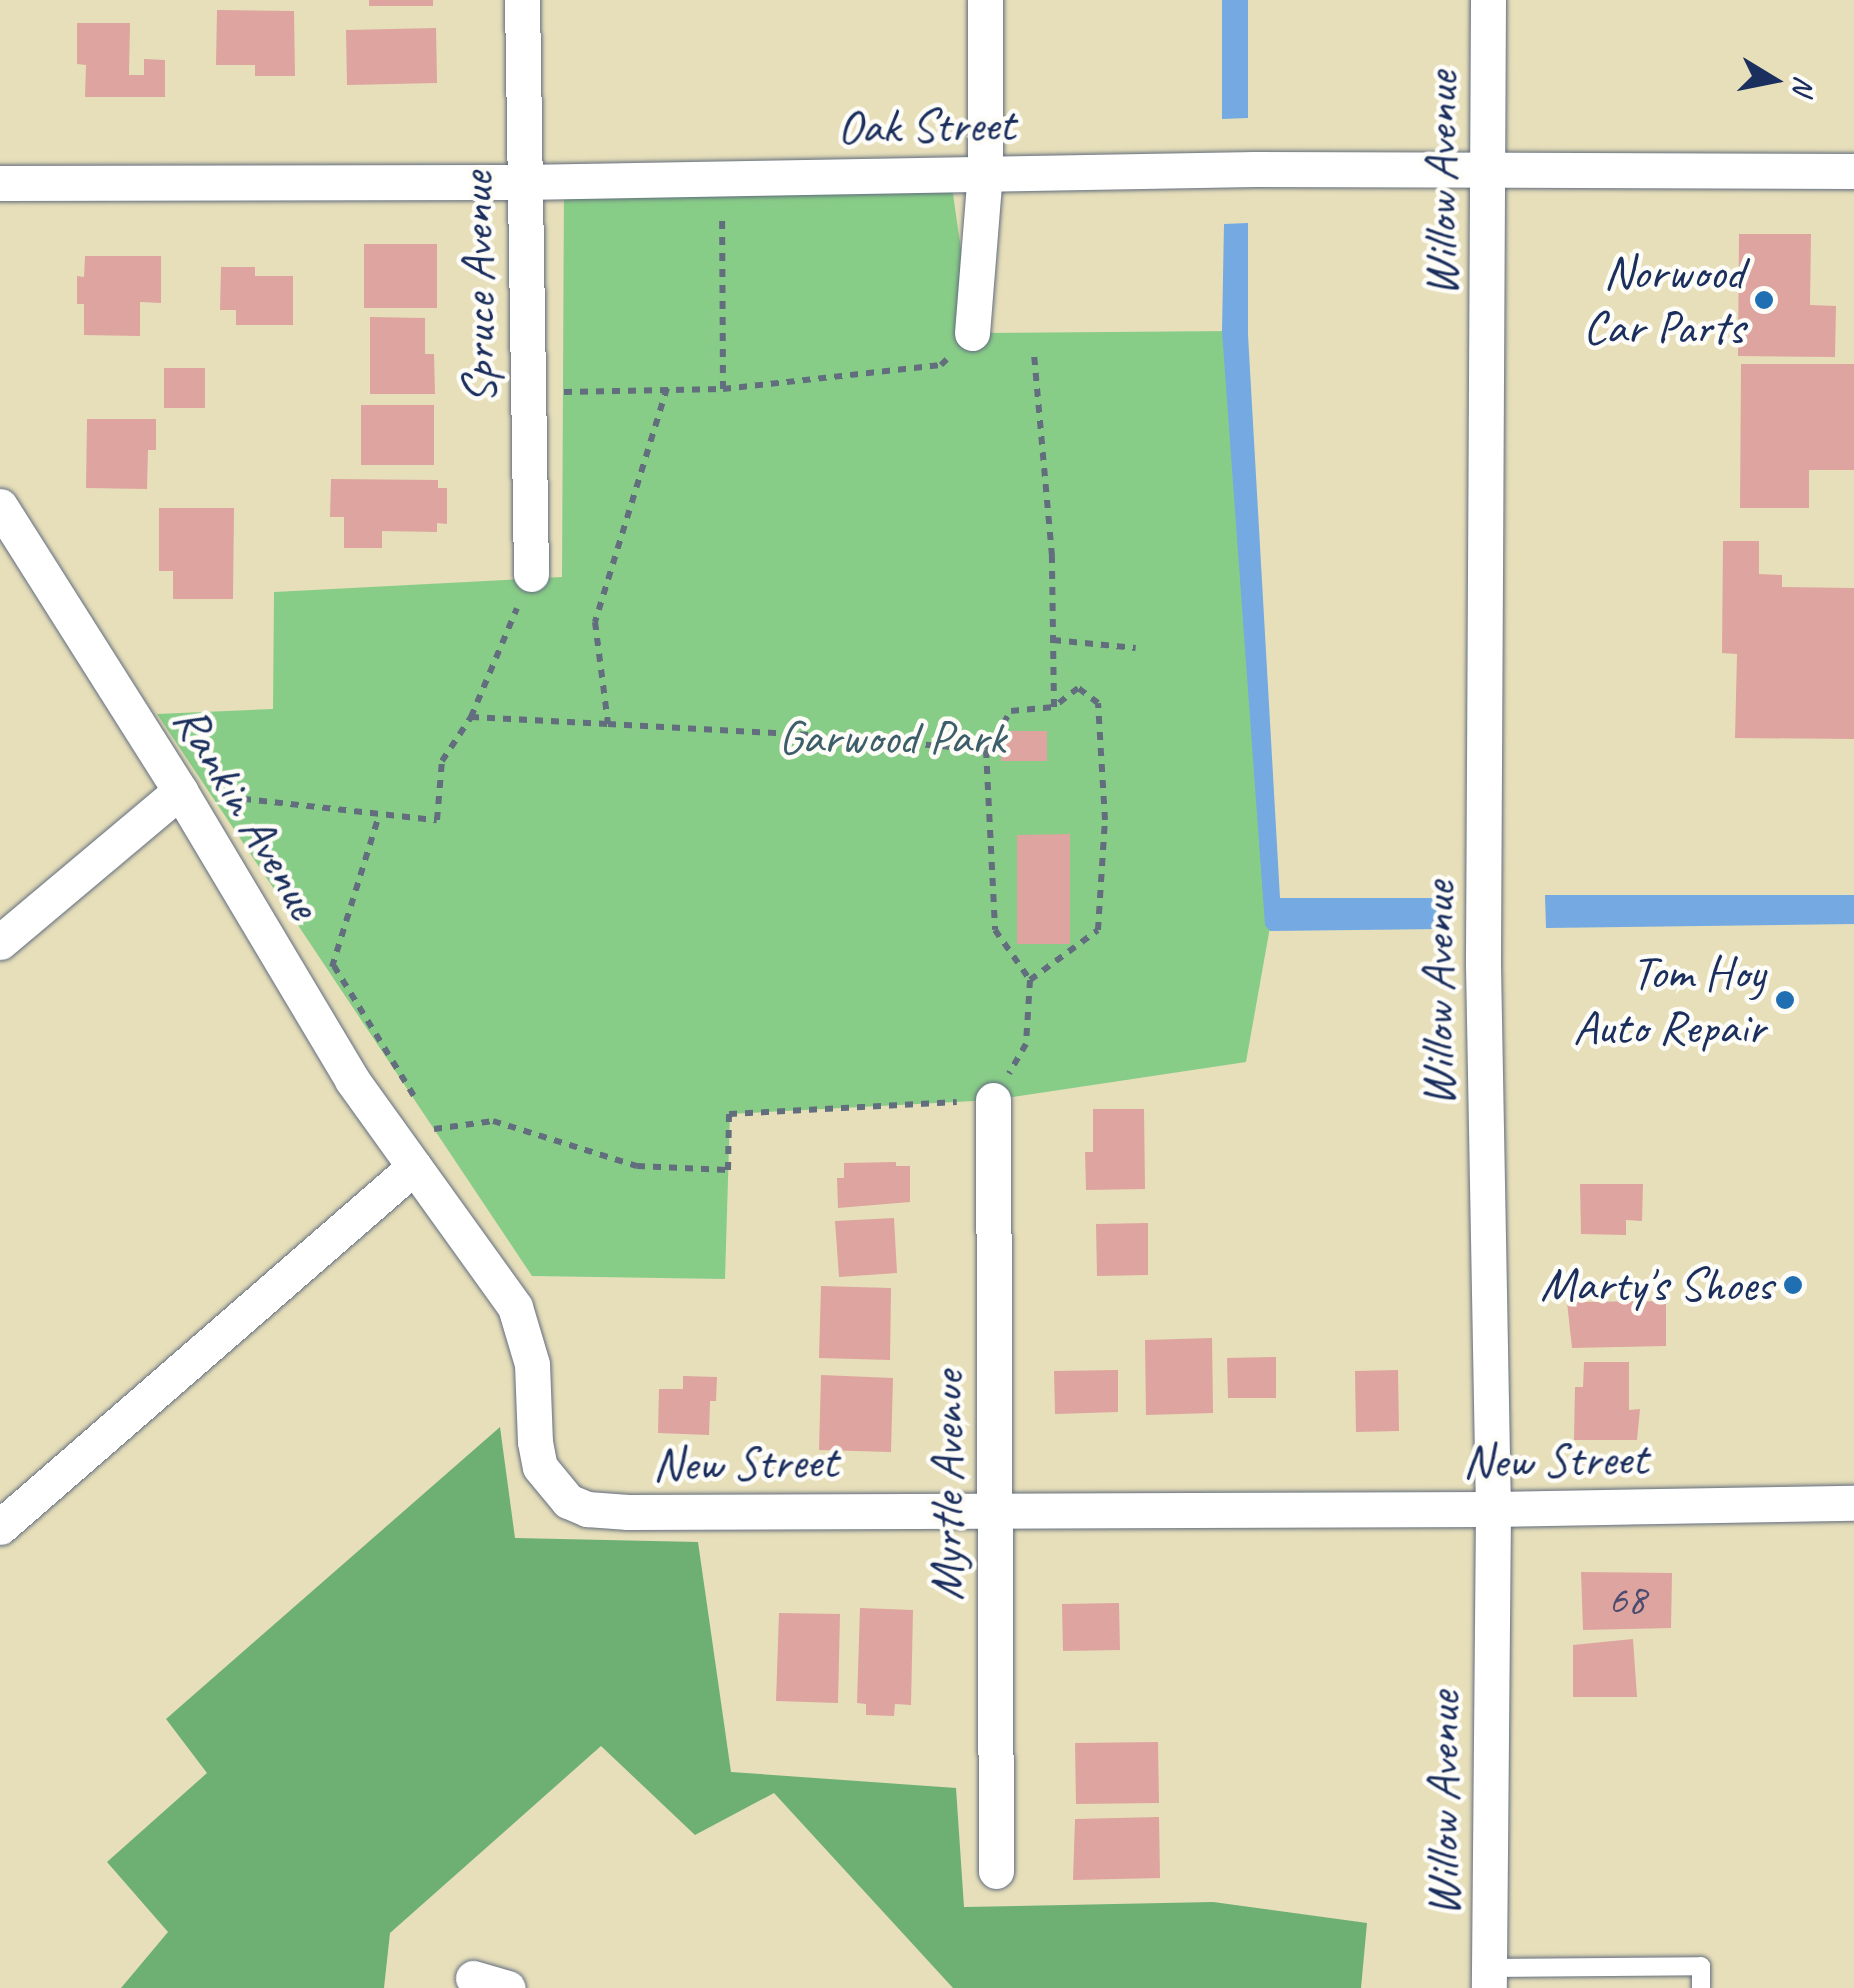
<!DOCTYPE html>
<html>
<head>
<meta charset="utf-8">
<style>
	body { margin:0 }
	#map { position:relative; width:1854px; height:1988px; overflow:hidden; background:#e7dfba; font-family:Caveat,sans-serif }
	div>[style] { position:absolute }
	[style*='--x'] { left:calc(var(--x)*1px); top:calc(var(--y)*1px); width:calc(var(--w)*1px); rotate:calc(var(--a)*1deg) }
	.green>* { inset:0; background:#88cd87 }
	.forest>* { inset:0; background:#6eb074 }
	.water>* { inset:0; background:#74a9e1 }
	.building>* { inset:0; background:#dea49f }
	.path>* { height:6px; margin-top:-3px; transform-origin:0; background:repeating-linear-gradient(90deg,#626d7e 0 8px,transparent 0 16px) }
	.roads { filter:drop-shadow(0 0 2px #626d7e) drop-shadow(0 0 2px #626d7e) }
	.service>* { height:18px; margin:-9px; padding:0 9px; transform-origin:9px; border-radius:9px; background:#fff }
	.minor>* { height:35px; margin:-17.5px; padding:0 17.5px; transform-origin:17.5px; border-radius:17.5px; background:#fff }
	.dots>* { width:28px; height:28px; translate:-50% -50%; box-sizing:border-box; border:5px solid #fdfcf7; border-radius:50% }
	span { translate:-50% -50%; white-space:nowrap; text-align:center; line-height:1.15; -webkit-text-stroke:9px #fdfcf7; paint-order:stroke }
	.number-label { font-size:42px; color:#4c4c6e }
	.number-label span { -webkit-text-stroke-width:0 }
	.street-label { font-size:48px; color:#1b2f5e }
	.poi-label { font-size:48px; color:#1b2f5e }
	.right { translate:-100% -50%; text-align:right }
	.park-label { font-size:48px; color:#3c5e6a }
	.north { position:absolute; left:1724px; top:30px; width:100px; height:100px; -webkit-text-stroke:8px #fdfcf7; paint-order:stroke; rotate:100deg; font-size:28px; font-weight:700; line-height:40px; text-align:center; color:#1b2f5e }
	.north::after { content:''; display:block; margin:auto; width:35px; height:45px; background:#1b2f5e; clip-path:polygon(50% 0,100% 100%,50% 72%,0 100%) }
</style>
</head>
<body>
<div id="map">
	<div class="green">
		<i style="clip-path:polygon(950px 173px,973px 333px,1233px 331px,1272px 916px,1246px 1062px,993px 1100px,730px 1114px,725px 1279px,532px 1276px,157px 714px,273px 709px,274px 592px,562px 577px,564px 182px)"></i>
	</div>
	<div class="forest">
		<i style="clip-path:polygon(500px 1427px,515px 1538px,698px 1542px,731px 1772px,956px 1788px,964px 1907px,1213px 1902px,1367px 1923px,1361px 1988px,953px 1988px,774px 1793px,695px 1835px,601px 1746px,390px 1933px,384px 1988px,121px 1988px,168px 1932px,107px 1862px,207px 1773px,166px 1719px)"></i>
	</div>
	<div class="water">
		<i style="clip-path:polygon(1222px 0,1248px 0,1248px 118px,1222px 119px)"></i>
		<i style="clip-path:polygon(1248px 223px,1248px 335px,1280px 898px,1440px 898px,1441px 929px,1270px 931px,1265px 925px,1222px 331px,1224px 224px)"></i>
		<i style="clip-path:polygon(1545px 895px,1854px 895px,1854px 924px,1546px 928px)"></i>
	</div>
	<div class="building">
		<i style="clip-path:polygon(369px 0,433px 0,433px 6px,369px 6px)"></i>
		<i style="clip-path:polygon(217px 10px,294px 11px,295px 76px,255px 76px,255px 65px,216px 65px)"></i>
		<i style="clip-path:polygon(77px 23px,130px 23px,129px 75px,144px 75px,144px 59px,165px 60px,165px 97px,85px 97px,86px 65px,77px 64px)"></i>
		<i style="clip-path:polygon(436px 28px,437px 83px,347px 85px,346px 30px)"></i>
		<i style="clip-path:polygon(1739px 234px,1811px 234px,1810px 305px,1836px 306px,1835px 357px,1738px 356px)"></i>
		<i style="clip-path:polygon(364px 244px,437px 244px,437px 308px,364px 308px)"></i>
		<i style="clip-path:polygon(85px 256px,161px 256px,161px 303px,140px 302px,140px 336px,84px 335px,84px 304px,77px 304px,77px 276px,84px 277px)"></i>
		<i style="clip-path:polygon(221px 267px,255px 267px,255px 276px,293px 276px,293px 325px,236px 325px,236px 310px,220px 310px)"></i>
		<i style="clip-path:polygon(370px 317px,425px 318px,425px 354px,434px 354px,435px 394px,370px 394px)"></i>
		<i style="clip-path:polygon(1741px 364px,1854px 364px,1854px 470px,1809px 470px,1809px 508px,1740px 508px)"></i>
		<i style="clip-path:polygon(164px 368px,205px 368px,205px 408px,164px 408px)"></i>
		<i style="clip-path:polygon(361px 405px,434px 405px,434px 465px,361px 465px)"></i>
		<i style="clip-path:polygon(87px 419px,156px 419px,156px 450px,148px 450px,147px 489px,86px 488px)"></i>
		<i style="clip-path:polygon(331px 479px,438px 480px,438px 488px,447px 488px,447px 524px,437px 523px,437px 532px,382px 531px,382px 548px,344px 548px,344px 517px,330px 517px)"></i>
		<i style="clip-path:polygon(159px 508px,234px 508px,233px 599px,173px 599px,173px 571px,159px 571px)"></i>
		<i style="clip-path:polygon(1723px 541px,1759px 541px,1759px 574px,1782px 575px,1782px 587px,1854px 588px,1854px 739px,1735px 738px,1737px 654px,1722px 653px)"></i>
		<i style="clip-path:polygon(1001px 731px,1047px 731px,1047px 761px,1001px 761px)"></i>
		<i style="clip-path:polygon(1070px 834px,1070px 944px,1017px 944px,1017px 835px)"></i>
		<i style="clip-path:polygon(1093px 1109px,1144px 1109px,1145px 1189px,1086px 1190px,1085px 1152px,1093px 1152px)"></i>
		<i style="clip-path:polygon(896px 1162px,896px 1166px,910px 1166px,910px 1202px,838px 1208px,837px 1178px,844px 1178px,844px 1163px)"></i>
		<i style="clip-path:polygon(1580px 1184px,1643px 1184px,1642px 1221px,1626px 1220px,1626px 1235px,1581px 1234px)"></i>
		<i style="clip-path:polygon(894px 1218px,897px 1273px,839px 1277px,835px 1221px)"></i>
		<i style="clip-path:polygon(1148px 1223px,1148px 1275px,1097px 1276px,1096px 1224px)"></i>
		<i style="clip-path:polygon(821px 1286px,891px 1288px,890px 1360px,819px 1358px)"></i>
		<i style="clip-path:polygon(1666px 1301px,1666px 1346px,1572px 1348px,1567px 1302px)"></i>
		<i style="clip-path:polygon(1212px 1338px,1213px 1413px,1146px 1415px,1145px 1340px)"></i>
		<i style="clip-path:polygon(1276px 1357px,1276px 1398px,1228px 1398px,1227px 1358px)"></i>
		<i style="clip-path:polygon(1584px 1362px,1629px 1362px,1629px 1410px,1640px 1409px,1637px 1440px,1574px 1440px,1575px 1387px,1583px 1387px)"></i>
		<i style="clip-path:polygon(1118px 1370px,1118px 1412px,1055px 1414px,1054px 1371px)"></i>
		<i style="clip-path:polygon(1398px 1370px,1399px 1431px,1356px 1432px,1355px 1371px)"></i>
		<i style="clip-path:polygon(821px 1375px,893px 1378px,891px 1452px,819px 1450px)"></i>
		<i style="clip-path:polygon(683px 1376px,717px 1377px,716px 1401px,710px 1401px,709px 1435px,658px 1433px,659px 1389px,683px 1389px)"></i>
		<i style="clip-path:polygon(1581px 1572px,1672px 1573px,1671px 1628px,1583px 1630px)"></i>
		<i style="clip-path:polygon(1119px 1603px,1120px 1650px,1063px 1651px,1062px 1604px)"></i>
		<i style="clip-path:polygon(860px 1608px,913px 1610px,911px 1705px,895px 1704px,894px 1716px,866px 1715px,866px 1704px,857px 1703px)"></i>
		<i style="clip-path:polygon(779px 1613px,840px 1614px,838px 1703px,776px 1701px)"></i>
		<i style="clip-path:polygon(1633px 1639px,1637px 1697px,1573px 1697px,1573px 1645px)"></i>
		<i style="clip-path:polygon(1158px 1742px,1159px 1803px,1076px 1804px,1075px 1743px)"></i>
		<i style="clip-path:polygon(1159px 1817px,1160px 1878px,1073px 1880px,1075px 1819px)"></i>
	</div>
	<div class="path">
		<i style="--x:667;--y:388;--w:245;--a:107.1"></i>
		<i style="--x:595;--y:622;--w:103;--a:82.7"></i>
		<i style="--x:608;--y:724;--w:206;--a:3.1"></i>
		<i style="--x:814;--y:735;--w:173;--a:5"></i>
		<i style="--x:986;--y:750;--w:46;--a:-57.3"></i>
		<i style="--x:1011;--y:711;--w:43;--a:-5.3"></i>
		<i style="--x:1054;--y:707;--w:151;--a:-90.8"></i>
		<i style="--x:1052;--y:556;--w:201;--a:-95.1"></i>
		<i style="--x:723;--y:389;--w:219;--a:-6.3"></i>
		<i style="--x:941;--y:365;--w:8;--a:-45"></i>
		<i style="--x:564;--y:392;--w:159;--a:-1.1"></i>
		<i style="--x:723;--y:389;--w:174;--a:-90.3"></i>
		<i style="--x:1053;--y:640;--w:83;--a:5.5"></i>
		<i style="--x:471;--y:717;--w:137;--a:2.9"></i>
		<i style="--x:986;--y:750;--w:180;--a:87.1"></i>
		<i style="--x:995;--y:930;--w:61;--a:55"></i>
		<i style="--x:1030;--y:980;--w:64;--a:93.6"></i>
		<i style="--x:1026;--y:1044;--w:34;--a:120"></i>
		<i style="--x:227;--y:797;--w:211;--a:6.3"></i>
		<i style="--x:437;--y:820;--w:59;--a:-85.2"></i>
		<i style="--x:442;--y:761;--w:53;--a:-56.6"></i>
		<i style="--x:471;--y:717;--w:118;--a:-67.1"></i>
		<i style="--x:334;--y:966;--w:158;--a:58.4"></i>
		<i style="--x:332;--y:967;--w:159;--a:-72.8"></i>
		<i style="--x:1030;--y:980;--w:84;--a:-36.3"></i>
		<i style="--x:1098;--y:930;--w:110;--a:-86.4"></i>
		<i style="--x:1105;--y:820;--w:117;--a:-93.4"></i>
		<i style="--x:1098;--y:703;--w:25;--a:-143"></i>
		<i style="--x:1078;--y:688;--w:31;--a:142"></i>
		<i style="--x:434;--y:1129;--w:60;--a:-7.7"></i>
		<i style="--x:493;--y:1121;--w:151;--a:17.4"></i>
		<i style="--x:637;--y:1166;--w:91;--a:2.5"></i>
		<i style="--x:728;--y:1170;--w:56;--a:-89"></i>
		<i style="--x:729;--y:1114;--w:228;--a:-3"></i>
	</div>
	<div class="roads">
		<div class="service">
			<i style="--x:1489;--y:1968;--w:212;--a:-0.5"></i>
			<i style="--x:1701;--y:1966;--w:22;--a:90"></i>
		</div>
		<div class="minor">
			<i style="--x:522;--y:0;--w:574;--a:89.1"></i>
			<i style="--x:1488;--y:0;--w:965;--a:90.3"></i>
			<i style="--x:1483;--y:965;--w:544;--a:88.95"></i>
			<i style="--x:1493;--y:1509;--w:479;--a:90.5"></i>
			<i style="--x:0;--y:183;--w:522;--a:-0.11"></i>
			<i style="--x:522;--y:182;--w:733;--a:-1.02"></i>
			<i style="--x:1255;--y:169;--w:599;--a:0.19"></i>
			<i style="--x:972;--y:333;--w:162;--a:-85.4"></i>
			<i style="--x:985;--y:172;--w:172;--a:-90"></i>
			<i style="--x:0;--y:506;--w:337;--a:57.7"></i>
			<i style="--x:180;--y:791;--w:336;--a:59.2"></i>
			<i style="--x:352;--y:1080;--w:279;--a:54.3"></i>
			<i style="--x:515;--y:1307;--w:59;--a:73.4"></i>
			<i style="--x:532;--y:1364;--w:78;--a:87.8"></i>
			<i style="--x:535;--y:1442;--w:25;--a:79"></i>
			<i style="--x:540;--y:1467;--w:44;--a:50.5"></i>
			<i style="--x:568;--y:1501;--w:21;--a:23"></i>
			<i style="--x:587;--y:1509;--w:41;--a:4.2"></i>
			<i style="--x:628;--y:1512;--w:865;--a:-0.2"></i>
			<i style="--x:1493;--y:1509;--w:361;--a:-1"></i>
			<i style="--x:0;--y:942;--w:235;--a:-40"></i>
			<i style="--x:993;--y:1100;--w:771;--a:89.78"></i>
			<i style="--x:0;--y:1527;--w:549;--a:-41.01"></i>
			<i style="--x:473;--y:1978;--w:36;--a:16"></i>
		</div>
	</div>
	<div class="dots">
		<i style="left:1764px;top:300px;background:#1f6fb2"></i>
		<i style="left:1785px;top:1000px;background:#1f6fb2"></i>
		<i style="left:1793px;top:1285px;background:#1f6fb2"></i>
	</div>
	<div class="number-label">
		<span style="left:1627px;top:1600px">68</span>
	</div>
	<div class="street-label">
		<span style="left:926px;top:126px;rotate:-1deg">Oak Street</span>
		<span style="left:1441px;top:184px;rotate:-90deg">Willow Avenue</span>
		<span style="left:478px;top:288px;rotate:-91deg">Spruce Avenue</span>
		<span style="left:247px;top:812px;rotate:59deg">Rankin Avenue</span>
		<span style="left:1438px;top:994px;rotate:-90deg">Willow Avenue</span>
		<span style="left:1555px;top:1460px;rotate:-1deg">New Street</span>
		<span style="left:745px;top:1463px;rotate:-1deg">New Street</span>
		<span style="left:947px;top:1486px;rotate:-90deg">Myrtle Avenue</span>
		<span style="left:1443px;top:1804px;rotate:-90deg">Willow Avenue</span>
	</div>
	<div class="poi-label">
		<span class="right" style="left:1744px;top:300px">Norwood<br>Car Parts</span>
		<span class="right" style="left:1765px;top:1000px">Tom Hoy<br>Auto Repair</span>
		<span class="right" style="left:1773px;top:1285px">Marty's Shoes</span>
	</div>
	<div class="park-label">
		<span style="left:892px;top:738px">Garwood Park</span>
	</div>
	<div class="north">N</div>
</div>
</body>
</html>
